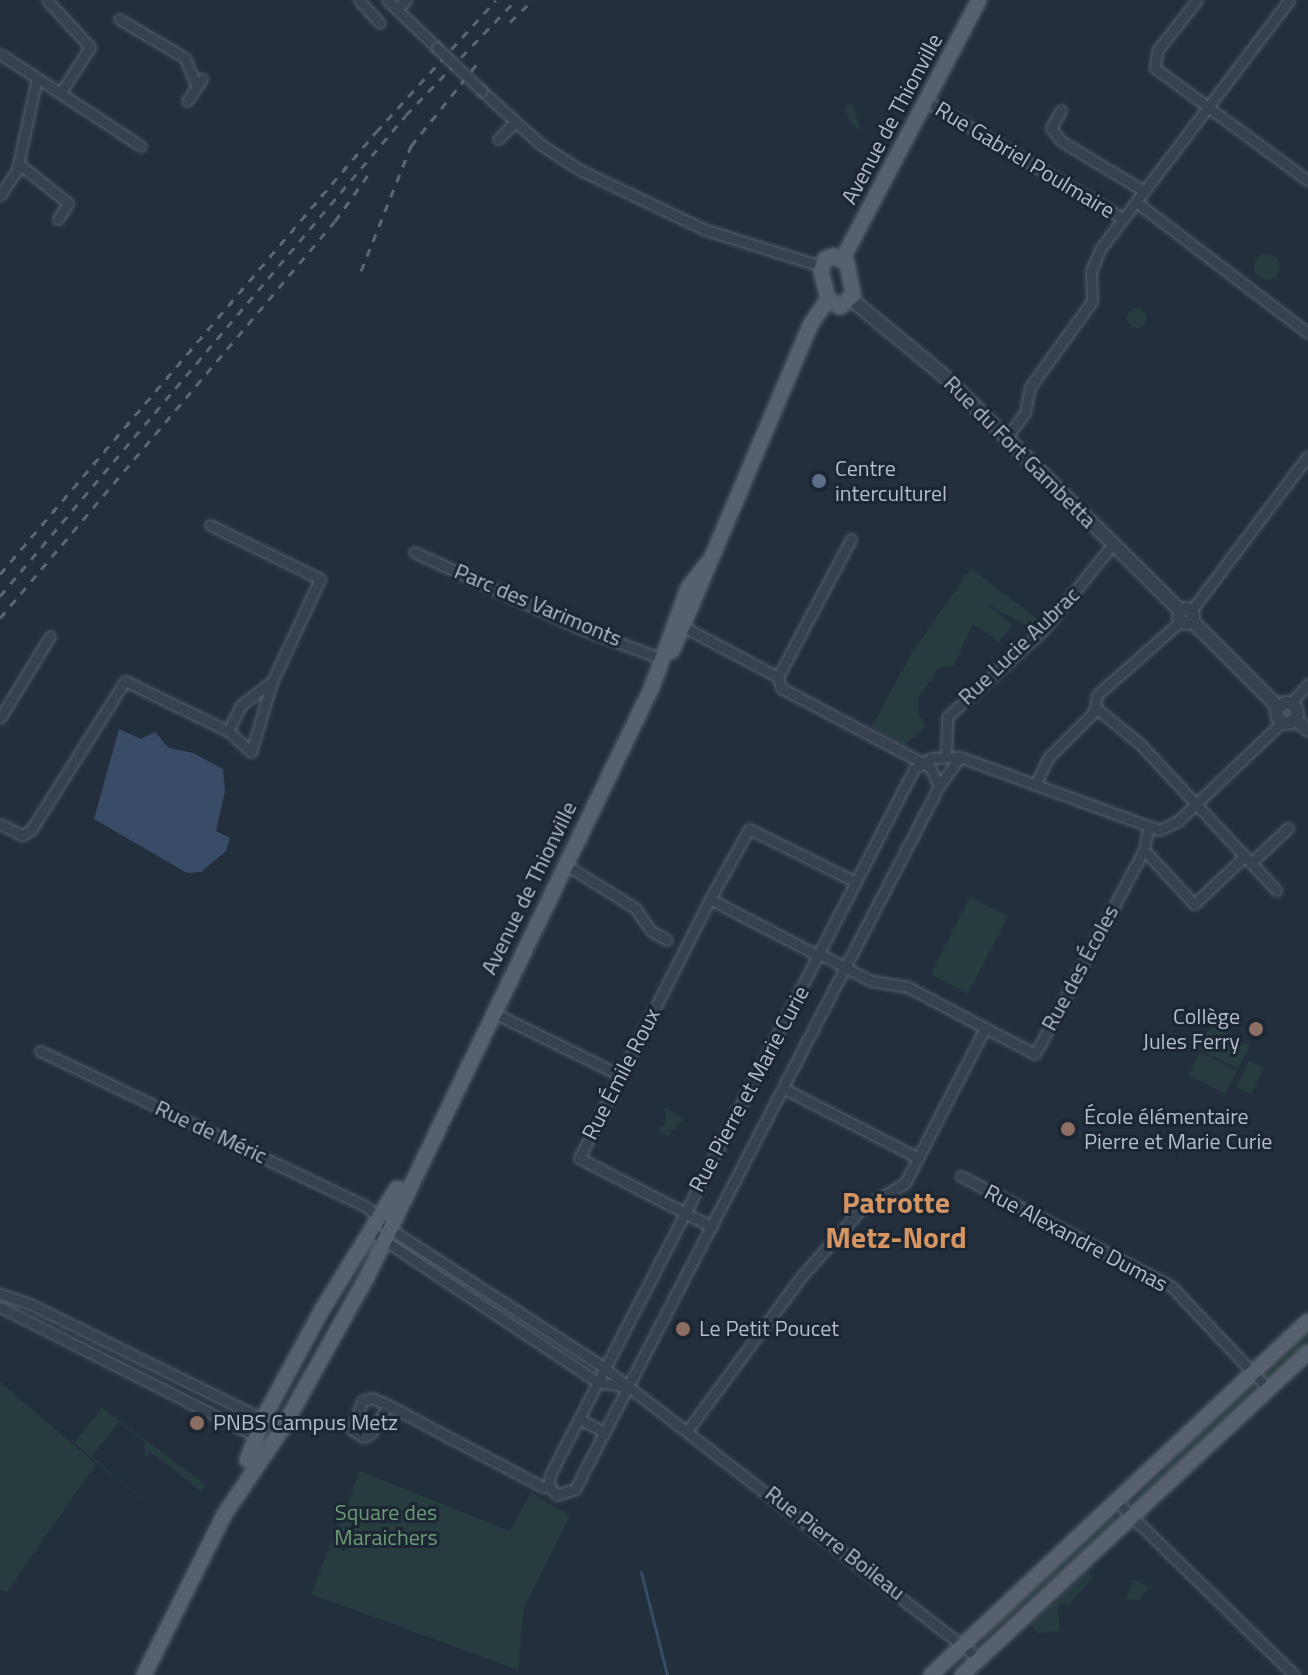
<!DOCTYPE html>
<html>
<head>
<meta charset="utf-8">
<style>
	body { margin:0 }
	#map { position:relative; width:1308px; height:1675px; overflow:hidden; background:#242f3e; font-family:"Titillium Web",sans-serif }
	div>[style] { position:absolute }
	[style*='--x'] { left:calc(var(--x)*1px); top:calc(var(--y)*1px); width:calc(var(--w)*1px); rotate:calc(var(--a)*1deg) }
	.green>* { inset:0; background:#263c3f }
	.round { border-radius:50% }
	.water>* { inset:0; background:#394c67 }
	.stream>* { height:3px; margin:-1.5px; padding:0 1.5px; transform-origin:1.5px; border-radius:1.5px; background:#394c67 }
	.roads { filter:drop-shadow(0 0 2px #565f6c) drop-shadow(0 0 2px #565f6c) }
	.minor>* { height:9px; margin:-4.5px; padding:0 4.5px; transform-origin:4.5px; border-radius:4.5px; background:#38414e }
	.tertiary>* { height:12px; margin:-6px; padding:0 6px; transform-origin:6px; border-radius:6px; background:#38414e }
	.tertiary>.ring { margin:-6px; padding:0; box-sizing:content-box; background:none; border:12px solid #38414e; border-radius:50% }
	.primary>* { height:14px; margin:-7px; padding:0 7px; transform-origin:7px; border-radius:7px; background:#56606e }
	.rail>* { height:3px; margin-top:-1.5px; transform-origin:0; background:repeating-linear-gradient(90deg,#5a6575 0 8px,transparent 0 16px) }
	.bridges { filter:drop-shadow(0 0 2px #565f6c) drop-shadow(0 0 2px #565f6c) }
	.minor-bridge>* { height:9px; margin:-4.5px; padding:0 4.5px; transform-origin:4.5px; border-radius:4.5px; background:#38414e }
	.dots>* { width:22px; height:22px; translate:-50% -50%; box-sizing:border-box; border:4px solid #1d2633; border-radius:50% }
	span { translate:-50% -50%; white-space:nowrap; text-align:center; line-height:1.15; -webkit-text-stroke:6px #1d2633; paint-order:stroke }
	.street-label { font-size:22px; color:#b4bcc9 }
	.poi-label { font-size:22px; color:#b4bcc9 }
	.left { translate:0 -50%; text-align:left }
	.right { translate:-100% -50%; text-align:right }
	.park-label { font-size:22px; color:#6b9a76 }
	.district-label { font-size:30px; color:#d59563; font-weight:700 }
</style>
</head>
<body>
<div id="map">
	<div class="green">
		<i style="clip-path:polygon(848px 104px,853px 105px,861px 130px,851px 124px,845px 111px)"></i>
		<i class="round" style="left:1254px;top:254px;width:26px;height:26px"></i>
		<i class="round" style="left:1127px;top:308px;width:20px;height:20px"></i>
		<i style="clip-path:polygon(971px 568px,1039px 620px,1029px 627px,986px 603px,1012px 625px,999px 642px,973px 624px,953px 666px,939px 668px,918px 698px,918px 714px,926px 726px,905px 745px,871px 727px,913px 651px)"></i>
		<i style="clip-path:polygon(970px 897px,1008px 916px,968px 994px,931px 974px)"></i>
		<i style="clip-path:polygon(1211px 1026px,1250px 1046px,1238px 1069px,1199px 1049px)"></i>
		<i style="clip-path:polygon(1200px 1052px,1237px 1071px,1225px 1094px,1188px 1075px)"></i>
		<i style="clip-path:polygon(1249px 1061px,1264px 1068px,1251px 1094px,1236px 1087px)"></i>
		<i style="clip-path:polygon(665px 1108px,684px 1118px,668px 1136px,657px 1131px,666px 1123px)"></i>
		<i style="clip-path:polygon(1308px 1328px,1308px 1346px,1268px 1381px,1261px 1373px)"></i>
		<i style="clip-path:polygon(0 1382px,96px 1464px,6px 1593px,0 1589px)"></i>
		<i style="clip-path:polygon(1251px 1383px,1258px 1393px,1140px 1502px,1134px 1499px)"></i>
		<i style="clip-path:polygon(102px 1408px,206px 1485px,201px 1491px,150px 1452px,145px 1458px,145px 1442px,119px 1422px,92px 1456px,178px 1529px,74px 1443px)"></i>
		<i style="clip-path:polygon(360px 1471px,510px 1531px,531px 1492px,570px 1516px,524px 1607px,518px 1670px,311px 1594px)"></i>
		<i style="clip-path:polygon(1111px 1515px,1118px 1521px,983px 1641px,982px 1635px)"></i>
		<i style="clip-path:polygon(1089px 1571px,1092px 1578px,1070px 1604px,1062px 1603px,1058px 1608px,1060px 1631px,1038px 1633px,1030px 1625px)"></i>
		<i style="clip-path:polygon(1132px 1579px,1150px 1587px,1139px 1600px,1126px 1599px)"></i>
	</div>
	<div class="water">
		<i style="clip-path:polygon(119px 729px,141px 739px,155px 732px,169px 748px,193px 753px,223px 769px,225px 791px,216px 831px,230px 838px,226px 851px,201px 872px,187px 873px,94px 819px)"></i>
	</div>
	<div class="stream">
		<i style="--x:641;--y:1572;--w:106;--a:75.8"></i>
	</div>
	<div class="roads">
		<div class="minor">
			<i style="--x:47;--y:0;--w:64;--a:47.5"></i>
			<i style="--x:90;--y:47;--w:54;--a:122.8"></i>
			<i style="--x:359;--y:0;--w:31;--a:48"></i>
			<i style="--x:387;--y:0;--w:69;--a:43.8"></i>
			<i style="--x:1197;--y:0;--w:65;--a:128.1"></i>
			<i style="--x:1157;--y:51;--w:17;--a:97"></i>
			<i style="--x:1155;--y:68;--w:190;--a:36.4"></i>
			<i style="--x:397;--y:9;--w:13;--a:-45"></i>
			<i style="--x:119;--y:19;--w:77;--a:30.6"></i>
			<i style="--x:185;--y:58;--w:31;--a:68"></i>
			<i style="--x:0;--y:54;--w:44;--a:33"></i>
			<i style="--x:37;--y:78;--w:94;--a:102.3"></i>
			<i style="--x:17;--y:170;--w:30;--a:124"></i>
			<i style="--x:37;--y:78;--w:124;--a:33.2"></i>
			<i style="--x:482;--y:91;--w:79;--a:42.4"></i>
			<i style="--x:540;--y:144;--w:48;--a:33"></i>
			<i style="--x:580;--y:170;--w:140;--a:25.5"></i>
			<i style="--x:706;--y:230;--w:121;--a:17.4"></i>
			<i style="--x:187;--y:101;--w:27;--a:-56"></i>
			<i style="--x:926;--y:101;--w:230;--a:30.8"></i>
			<i style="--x:1061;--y:110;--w:21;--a:119"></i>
			<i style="--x:1051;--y:128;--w:16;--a:52"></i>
			<i style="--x:1061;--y:141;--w:97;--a:31.1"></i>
			<i style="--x:498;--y:139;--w:24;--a:-45"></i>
			<i style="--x:19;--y:164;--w:63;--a:38.5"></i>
			<i style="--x:68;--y:203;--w:19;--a:122"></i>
			<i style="--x:1136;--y:202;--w:216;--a:37.3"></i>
			<i style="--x:1006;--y:438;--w:31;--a:-53"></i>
			<i style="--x:1025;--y:413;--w:26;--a:-79"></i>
			<i style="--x:1030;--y:387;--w:106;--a:-54.2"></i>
			<i style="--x:1092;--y:301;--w:30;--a:-92"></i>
			<i style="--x:1091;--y:271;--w:25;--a:-67"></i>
			<i style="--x:1101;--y:248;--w:311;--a:-52.8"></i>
			<i style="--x:210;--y:525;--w:123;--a:26.1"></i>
			<i style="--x:320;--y:579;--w:114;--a:115"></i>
			<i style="--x:272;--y:682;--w:73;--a:106.7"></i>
			<i style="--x:414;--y:552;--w:182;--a:24.7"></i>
			<i style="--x:579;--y:628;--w:90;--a:20.3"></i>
			<i style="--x:1191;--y:611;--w:194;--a:-53"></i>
			<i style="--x:678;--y:624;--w:113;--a:27.9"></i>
			<i style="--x:778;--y:677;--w:11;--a:75"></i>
			<i style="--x:781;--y:688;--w:169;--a:27.9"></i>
			<i style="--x:930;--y:767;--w:21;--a:65"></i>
			<i style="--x:778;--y:677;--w:156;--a:-62.1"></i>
			<i style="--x:1290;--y:704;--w:27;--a:-48"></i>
			<i style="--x:1096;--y:708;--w:57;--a:39.3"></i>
			<i style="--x:1140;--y:744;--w:200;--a:47"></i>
			<i style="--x:0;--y:718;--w:96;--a:-58.6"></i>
			<i style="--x:228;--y:731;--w:29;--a:-63"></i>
			<i style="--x:241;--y:705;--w:35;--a:-37"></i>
			<i style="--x:946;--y:755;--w:38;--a:-88"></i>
			<i style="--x:947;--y:717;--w:132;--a:-42.2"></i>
			<i style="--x:1045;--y:628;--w:108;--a:-51"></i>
			<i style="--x:960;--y:757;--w:36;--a:126"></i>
			<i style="--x:939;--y:786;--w:792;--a:117.37"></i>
			<i style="--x:575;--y:1489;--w:19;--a:162"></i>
			<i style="--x:557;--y:1495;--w:12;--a:-132"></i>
			<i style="--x:549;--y:1486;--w:11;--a:-85"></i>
			<i style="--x:550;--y:1475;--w:794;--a:-62.73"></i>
			<i style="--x:914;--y:769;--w:20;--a:-33"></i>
			<i style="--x:931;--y:758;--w:29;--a:-2"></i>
			<i style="--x:960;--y:757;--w:212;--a:20.1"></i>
			<i style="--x:1159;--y:830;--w:21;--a:-25"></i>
			<i style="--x:1178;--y:821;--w:144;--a:-43.6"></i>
			<i style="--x:1035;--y:785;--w:30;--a:-64"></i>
			<i style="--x:1048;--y:758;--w:65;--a:-45"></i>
			<i style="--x:1094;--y:712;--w:17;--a:-80"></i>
			<i style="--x:1097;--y:695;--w:112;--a:-41.4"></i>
			<i style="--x:0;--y:824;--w:25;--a:27"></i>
			<i style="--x:22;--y:835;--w:10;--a:-29"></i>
			<i style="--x:31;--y:830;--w:176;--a:-57.8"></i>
			<i style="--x:125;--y:681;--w:114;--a:25.9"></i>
			<i style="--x:228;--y:731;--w:31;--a:42"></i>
			<i style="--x:1144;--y:850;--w:74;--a:47.2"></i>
			<i style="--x:1194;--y:904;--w:70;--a:-43.3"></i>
			<i style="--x:1251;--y:863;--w:51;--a:-43.4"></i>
			<i style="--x:566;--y:865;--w:81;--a:31.9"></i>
			<i style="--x:635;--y:908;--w:28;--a:55"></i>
			<i style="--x:651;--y:931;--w:18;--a:29"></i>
			<i style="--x:710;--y:899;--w:290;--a:116.8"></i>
			<i style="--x:579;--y:1158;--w:150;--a:27.4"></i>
			<i style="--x:820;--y:954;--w:58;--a:27.9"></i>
			<i style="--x:871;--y:981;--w:37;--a:9"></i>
			<i style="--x:908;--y:987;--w:87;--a:28"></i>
			<i style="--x:819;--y:956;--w:123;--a:-152.4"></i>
			<i style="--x:710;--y:899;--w:80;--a:-60.9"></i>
			<i style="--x:749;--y:829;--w:119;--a:26.4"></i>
			<i style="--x:492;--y:1012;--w:143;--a:26.2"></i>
			<i style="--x:40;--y:1051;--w:362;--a:25.5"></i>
			<i style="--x:367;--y:1207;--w:28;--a:45"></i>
			<i style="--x:387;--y:1227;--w:257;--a:32.9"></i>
			<i style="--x:603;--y:1367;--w:477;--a:37.8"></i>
			<i style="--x:785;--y:1089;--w:150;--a:27.4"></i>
			<i style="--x:961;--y:1176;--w:238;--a:27.7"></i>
			<i style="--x:1172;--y:1287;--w:140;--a:46.7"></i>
			<i style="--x:369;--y:1230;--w:275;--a:33.6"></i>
			<i style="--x:598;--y:1382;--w:27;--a:10"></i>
			<i style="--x:0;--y:1294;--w:29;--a:18"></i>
			<i style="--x:28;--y:1303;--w:262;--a:26.3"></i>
			<i style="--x:0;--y:1307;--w:288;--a:26.8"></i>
			<i style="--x:388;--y:1405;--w:33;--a:121"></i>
			<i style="--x:371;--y:1433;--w:8;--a:150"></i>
			<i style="--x:364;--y:1437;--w:14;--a:-150"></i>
			<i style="--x:352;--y:1430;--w:31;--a:-71"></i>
			<i style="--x:362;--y:1401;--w:10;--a:-17"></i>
			<i style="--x:372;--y:1398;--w:17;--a:24"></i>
			<i style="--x:388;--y:1405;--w:175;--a:27.9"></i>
			<i style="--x:543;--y:1487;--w:6;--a:-9"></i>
			<i style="--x:579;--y:1419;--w:29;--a:27"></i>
			<i style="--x:687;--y:1431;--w:192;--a:-53.5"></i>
			<i style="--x:801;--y:1277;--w:89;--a:-48.6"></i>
			<i style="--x:860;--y:1210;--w:52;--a:-31"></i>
			<i style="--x:905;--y:1183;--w:174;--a:-62.7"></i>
			<i style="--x:985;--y:1028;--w:56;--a:27.5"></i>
			<i style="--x:1035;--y:1054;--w:231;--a:-61.9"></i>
			<i style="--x:1144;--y:850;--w:21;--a:-79"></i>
			<i style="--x:1116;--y:1501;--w:249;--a:44.3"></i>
		</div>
		<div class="tertiary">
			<i style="--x:852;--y:300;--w:117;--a:39.4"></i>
			<i style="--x:942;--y:374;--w:337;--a:44.8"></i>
			<i class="ring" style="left:1179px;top:609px;width:2px;height:2px"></i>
			<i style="--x:1192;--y:621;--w:123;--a:45"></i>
			<i class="ring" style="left:1277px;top:703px;width:8px;height:8px"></i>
			<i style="--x:1295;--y:719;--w:17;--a:40"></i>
		</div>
		<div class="primary">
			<i style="--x:833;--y:256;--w:16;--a:27"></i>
			<i style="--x:847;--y:263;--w:33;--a:79"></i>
			<i style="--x:853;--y:295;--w:18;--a:137"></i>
			<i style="--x:840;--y:307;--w:14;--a:-146"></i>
			<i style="--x:828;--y:299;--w:29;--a:-104"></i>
			<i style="--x:821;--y:271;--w:13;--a:-72"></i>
			<i style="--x:825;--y:259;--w:9;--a:-21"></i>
			<i style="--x:843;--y:258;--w:292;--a:-62.2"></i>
			<i style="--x:672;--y:651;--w:355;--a:-67"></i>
			<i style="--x:811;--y:324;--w:30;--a:-56"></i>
			<i style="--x:247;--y:1460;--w:44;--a:-68.7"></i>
			<i style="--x:263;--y:1419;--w:124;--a:-61.6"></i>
			<i style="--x:322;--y:1310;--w:143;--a:-58.4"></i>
			<i style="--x:144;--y:1675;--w:179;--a:-63.4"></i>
			<i style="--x:224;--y:1515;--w:104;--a:-56"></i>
			<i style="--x:282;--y:1429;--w:172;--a:-60.8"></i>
			<i style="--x:366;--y:1279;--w:657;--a:-64.21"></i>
			<i style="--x:652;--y:687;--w:105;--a:-70"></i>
			<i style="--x:688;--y:588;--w:33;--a:-52"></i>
			<i style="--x:931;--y:1675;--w:517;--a:-43.2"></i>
			<i style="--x:962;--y:1675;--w:473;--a:-43"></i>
		</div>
	</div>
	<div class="rail">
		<i style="--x:510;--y:22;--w:32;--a:-44"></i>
		<i style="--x:361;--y:271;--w:135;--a:-68.2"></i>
		<i style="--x:411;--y:146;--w:112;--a:-51.2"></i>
		<i style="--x:0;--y:574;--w:580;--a:-49.61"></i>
		<i style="--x:376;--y:132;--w:178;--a:-47.7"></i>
		<i style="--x:0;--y:596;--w:629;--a:-49.83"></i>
		<i style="--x:406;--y:115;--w:159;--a:-46.3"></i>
		<i style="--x:0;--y:618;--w:519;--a:-49.84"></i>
		<i style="--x:335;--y:221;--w:57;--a:-54.3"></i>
	</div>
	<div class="bridges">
		<div class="minor-bridge">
			<i style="--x:437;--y:48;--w:62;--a:43.7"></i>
		</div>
	</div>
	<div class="dots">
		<i style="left:819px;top:481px;background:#5c6f8a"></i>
		<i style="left:1256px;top:1029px;background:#8d6e63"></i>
		<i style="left:1068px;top:1129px;background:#8d6e63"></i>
		<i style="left:683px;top:1329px;background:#8d6e63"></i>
		<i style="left:197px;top:1423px;background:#8d6e63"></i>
	</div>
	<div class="street-label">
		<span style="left:892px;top:119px;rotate:-62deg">Avenue de Thionville</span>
		<span style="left:1025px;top:160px;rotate:31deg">Rue Gabriel Poulmaire</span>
		<span style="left:1020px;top:452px;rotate:45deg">Rue du Fort Gambetta</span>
		<span style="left:538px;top:605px;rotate:23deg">Parc des Varimonts</span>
		<span style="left:1019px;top:646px;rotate:-44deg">Rue Lucie Aubrac</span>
		<span style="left:529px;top:888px;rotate:-64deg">Avenue de Thionville</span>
		<span style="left:1080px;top:968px;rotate:-62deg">Rue des Écoles</span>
		<span style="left:621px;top:1074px;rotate:-63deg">Rue Émile Roux</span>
		<span style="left:749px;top:1089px;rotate:-62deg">Rue Pierre et Marie Curie</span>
		<span style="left:211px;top:1132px;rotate:25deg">Rue de Méric</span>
		<span style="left:1076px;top:1238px;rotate:28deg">Rue Alexandre Dumas</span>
		<span style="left:835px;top:1543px;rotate:38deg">Rue Pierre Boileau</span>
	</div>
	<div class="poi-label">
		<span class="left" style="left:835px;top:481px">Centre<br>interculturel</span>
		<span class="right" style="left:1240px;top:1029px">Collège<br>Jules Ferry</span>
		<span class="left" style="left:1084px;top:1129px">École élémentaire<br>Pierre et Marie Curie</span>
		<span class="left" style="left:699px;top:1329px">Le Petit Poucet</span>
		<span class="left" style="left:213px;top:1423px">PNBS Campus Metz</span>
	</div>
	<div class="park-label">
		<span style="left:386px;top:1525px">Square des<br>Maraichers</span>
	</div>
	<div class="district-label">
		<span style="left:896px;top:1219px">Patrotte<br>Metz-Nord</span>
	</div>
</div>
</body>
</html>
